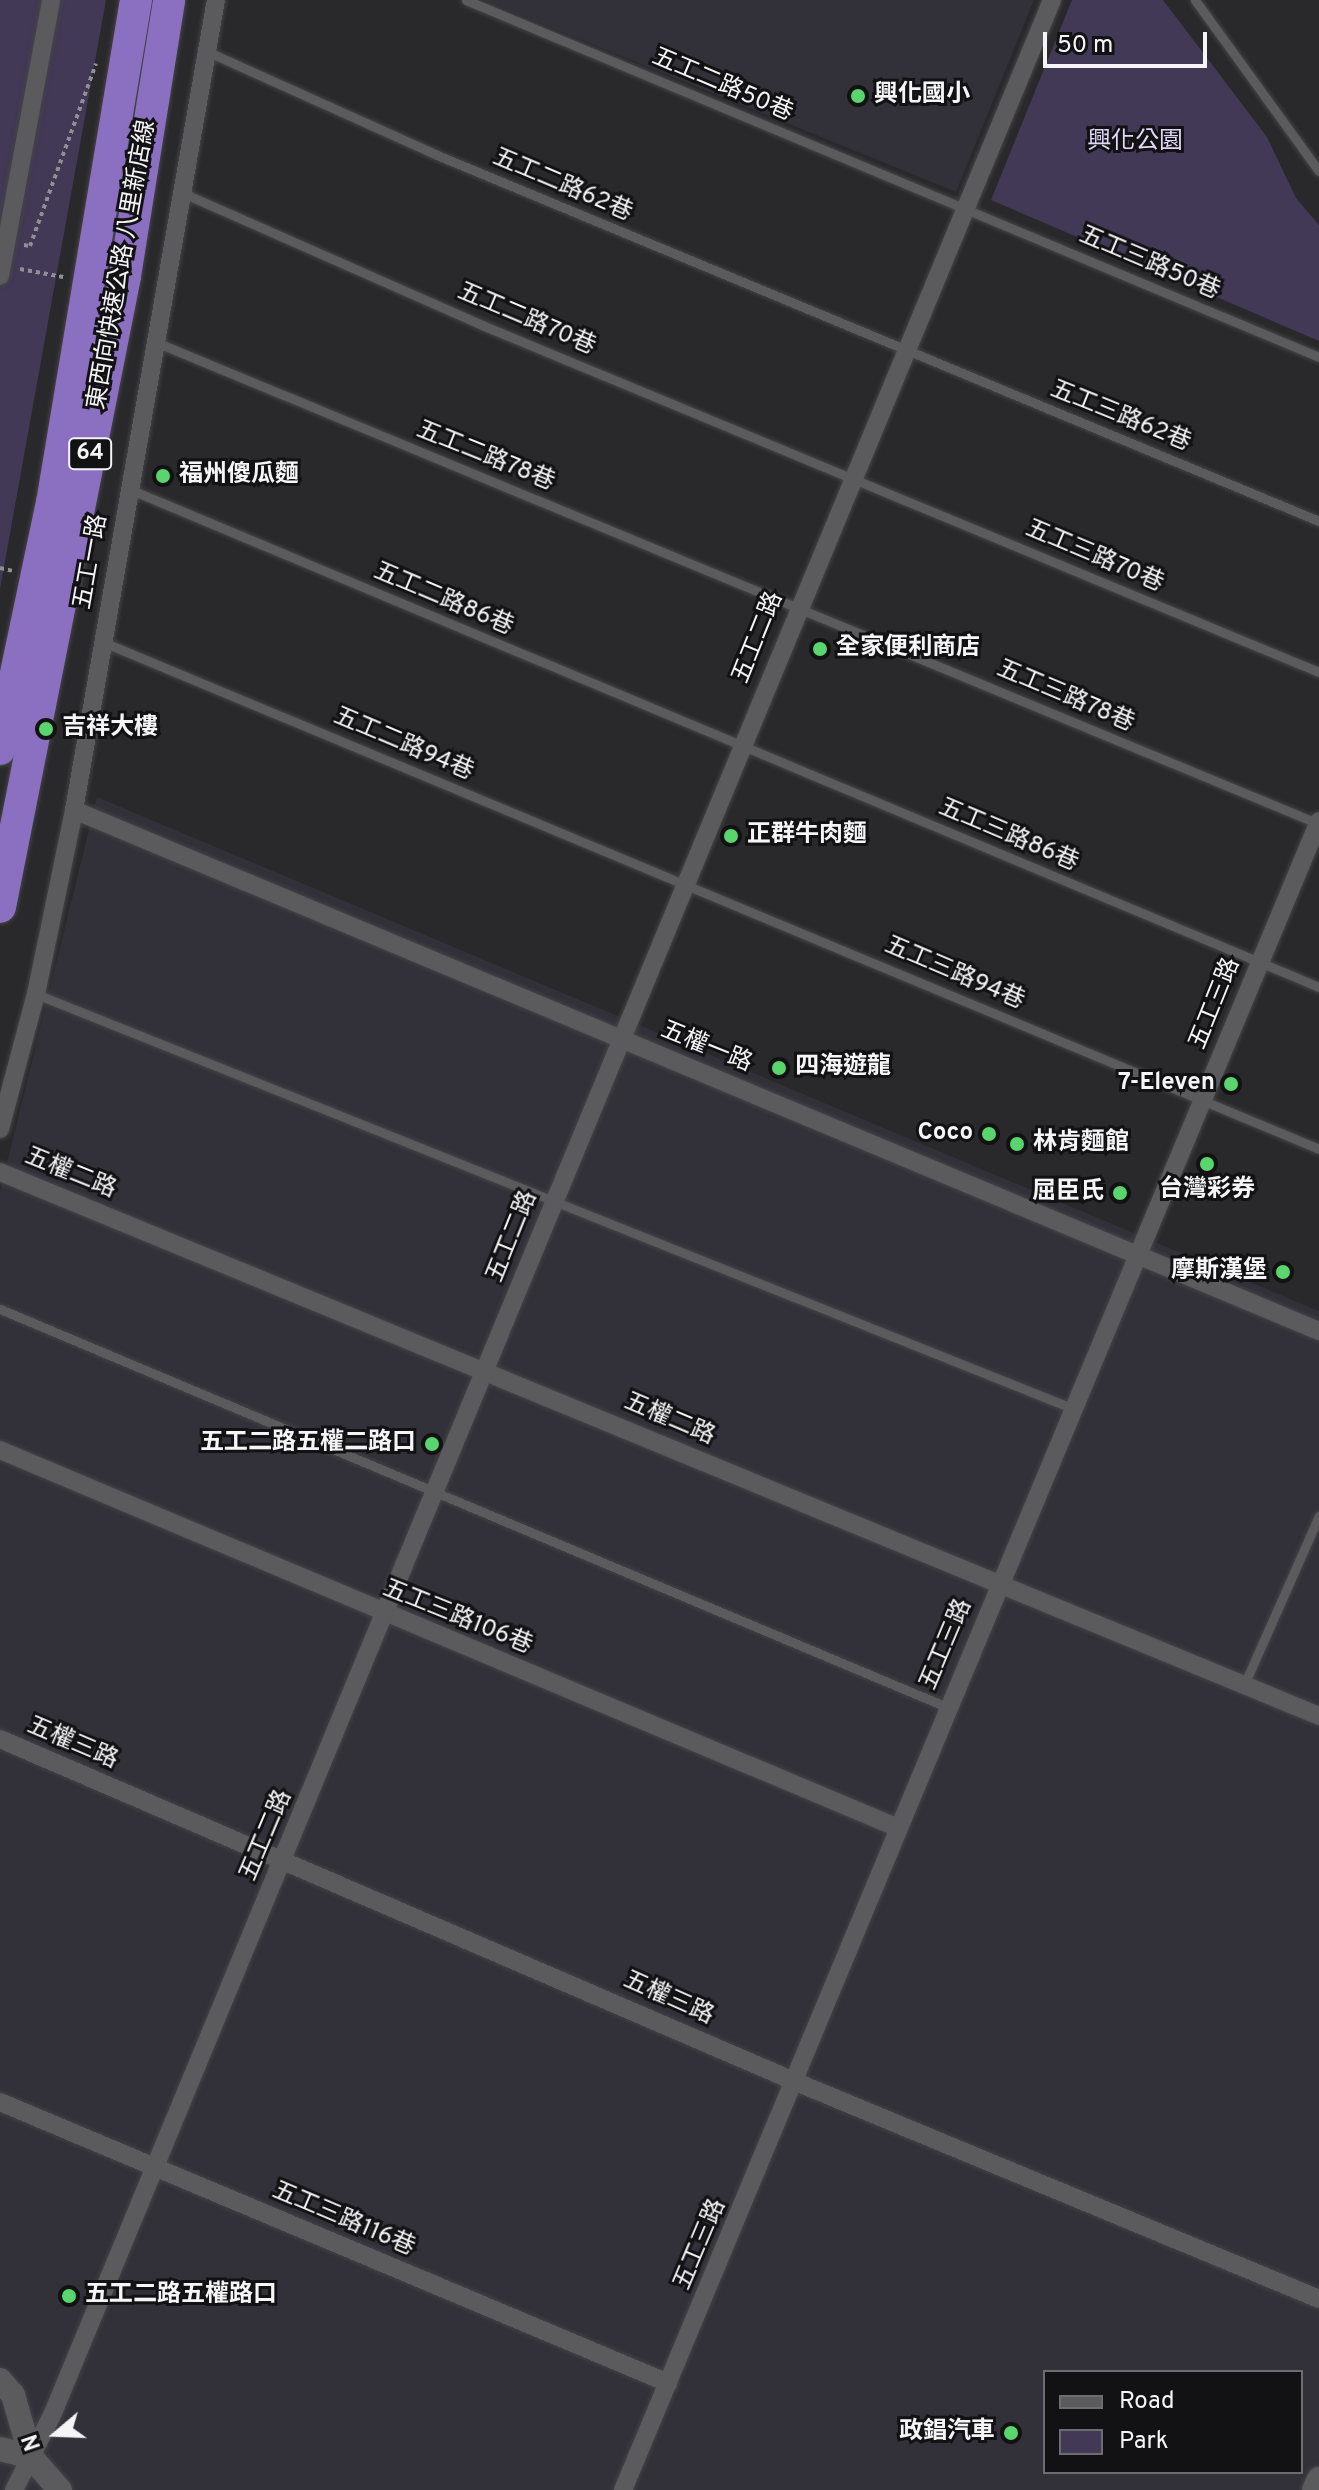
<!DOCTYPE html>
<html>
<head>
<meta charset="utf-8">
<style>
	body { margin:0 }
	#map { position:relative; width:1319px; height:2490px; overflow:hidden; background:#29282b; font-family:Overpass,"Noto Sans TC",sans-serif }
	div>[style] { position:absolute }
	[style*='--x'] { left:calc(var(--x)*1px); top:calc(var(--y)*1px); width:calc(var(--w)*1px); rotate:calc(var(--a)*1deg) }
	.built>* { inset:0; background:#323039 }
	.green>* { inset:0; background:#413955 }
	.path>* { height:4px; margin-top:-2px; transform-origin:0; background:repeating-linear-gradient(90deg,#908f92 0 4px,transparent 0 8px) }
	.roads { filter:drop-shadow(0 0 2px #444346) drop-shadow(0 0 2px #444346) }
	.service>* { height:9px; margin:-4.5px; padding:0 4.5px; transform-origin:4.5px; border-radius:4.5px; background:#5b5a5d }
	.minor>* { height:18px; margin:-9px; padding:0 9px; transform-origin:9px; border-radius:9px; background:#5b5a5d }
	.tertiary>* { height:24px; margin:-12px; padding:0 12px; transform-origin:12px; border-radius:12px; background:#5b5a5d }
	.bridges { filter:drop-shadow(0 0 2px #444346) drop-shadow(0 0 2px #444346) }
	.trunk-bridge>* { height:32px; margin:-16px; padding:0 16px; transform-origin:16px; border-radius:16px; background:#8b70c2 }
	.dots>* { width:22px; height:22px; translate:-50% -50%; box-sizing:border-box; border:4px solid #121113; border-radius:50% }
	span { translate:-50% -50%; white-space:nowrap; text-align:center; line-height:1.15; -webkit-text-stroke:6px #121113; paint-order:stroke }
	.shield-label span { padding:2px 6px; background:#121113; border:2px solid; border-radius:6px; -webkit-text-stroke-width:0 }
	.shield-label { font-size:22px; color:#f5f4f7; font-weight:700 }
	.street-label { font-size:24px; color:#f5f4f7 }
	.poi-label { font-size:24px; color:#f5f4f7; font-weight:700 }
	.left { translate:0 -50%; text-align:left }
	.right { translate:-100% -50%; text-align:right }
	.park-label { font-size:24px; color:#dfd8f7 }
	.legend { position:absolute; left:1043px; top:2370px; width:260px; height:104px; box-sizing:border-box; background:#121113; border:2px solid #6d6c6e; margin:0; padding:10px 14px; list-style:none; font-size:24px; color:#f5f4f7 }
	.legend li { display:flex; align-items:center; gap:16px; height:40px }
	.legend b { width:40px; border:2px solid #6d6c6e }
	.north { position:absolute; left:16px; top:2394px; width:80px; height:80px; -webkit-text-stroke:6px #121113; paint-order:stroke; rotate:251deg; font-size:22px; font-weight:700; line-height:32px; text-align:center; color:#f5f4f7 }
	.north::after { content:''; display:block; margin:auto; width:28px; height:36px; background:#f5f4f7; clip-path:polygon(50% 0,100% 100%,50% 72%,0 100%) }
	.scale { position:absolute; left:1043px; top:32px; width:164px; height:36px; box-sizing:border-box; border:4px solid #f5f4f7; border-top:0; padding-left:10px; font-size:24px; line-height:28px; white-space:nowrap; color:#f5f4f7; -webkit-text-stroke:6px #121113; paint-order:stroke }
</style>
</head>
<body>
<div id="map">
	<div class="built">
		<i style="clip-path:polygon(484px 0,1034px 0,956px 192px)"></i>
		<i style="clip-path:polygon(evenodd,97px 797px,1319px 1311px,1319px 2490px,0 2490px,0 1191px,97px 797px,1045px 2372px,1301px 2372px,1301px 2472px,1045px 2472px,1045px 2372px)"></i>
	</div>
	<div class="green">
		<i style="clip-path:polygon(0 0,106px 0,0 589px)"></i>
		<i style="clip-path:polygon(1072px 0,1163px 0,1267px 137px,1296px 198px,1319px 225px,1319px 341px,991px 200px)"></i>
	</div>
	<div class="path">
		<i style="--x:24;--y:245;--w:6;--a:9"></i>
		<i style="--x:30;--y:246;--w:194;--a:-70.1"></i>
		<i style="--x:20;--y:269;--w:44;--a:10.5"></i>
		<i style="--x:0;--y:568;--w:13;--a:13"></i>
	</div>
	<div class="roads">
		<div class="service">
			<i style="--x:466;--y:0;--w:925;--a:22.71"></i>
			<i style="--x:1195;--y:0;--w:211;--a:54.1"></i>
			<i style="--x:206;--y:51;--w:253;--a:24.2"></i>
			<i style="--x:437;--y:155;--w:955;--a:22.54"></i>
			<i style="--x:185;--y:194;--w:325;--a:23.8"></i>
			<i style="--x:482;--y:325;--w:906;--a:22.52"></i>
			<i style="--x:158;--y:343;--w:1257;--a:22.5"></i>
			<i style="--x:129;--y:489;--w:1290;--a:22.71"></i>
			<i style="--x:103;--y:642;--w:1317;--a:22.63"></i>
			<i style="--x:36;--y:994;--w:1118;--a:21.79"></i>
			<i style="--x:0;--y:1309;--w:1027;--a:22.8"></i>
			<i style="--x:1244;--y:1685;--w:185;--a:-66.1"></i>
		</div>
		<div class="minor">
			<i style="--x:0;--y:276;--w:281;--a:-79.5"></i>
			<i style="--x:74;--y:810;--w:1350;--a:22.71"></i>
			<i style="--x:0;--y:1129;--w:140;--a:-75.1"></i>
			<i style="--x:36;--y:994;--w:188;--a:-78.3"></i>
			<i style="--x:74;--y:810;--w:822;--a:-80.06"></i>
			<i style="--x:0;--y:1172;--w:1427;--a:22.41"></i>
			<i style="--x:0;--y:1450;--w:972;--a:22.82"></i>
			<i style="--x:0;--y:1739;--w:867;--a:23.31"></i>
			<i style="--x:796;--y:2082;--w:566;--a:22.53"></i>
			<i style="--x:0;--y:2102;--w:725;--a:22.81"></i>
			<i style="--x:14;--y:2490;--w:86;--a:-63.1"></i>
			<i style="--x:53;--y:2413;--w:2612;--a:-67.51"></i>
			<i style="--x:623;--y:2490;--w:1808;--a:-67.36"></i>
		</div>
		<div class="tertiary">
			<i style="--x:0;--y:2380;--w:20;--a:49"></i>
			<i style="--x:13;--y:2395;--w:65;--a:73.8"></i>
			<i style="--x:31;--y:2457;--w:44;--a:48.7"></i>
			<i style="--x:0;--y:2449;--w:32;--a:14"></i>
			<i style="--x:1314;--y:2490;--w:12;--a:-66"></i>
		</div>
	</div>
	<div class="bridges">
		<div class="trunk-bridge">
			<i style="--x:0;--y:749;--w:251;--a:-78.1"></i>
			<i style="--x:52;--y:503;--w:510;--a:-80.52"></i>
			<i style="--x:0;--y:907;--w:643;--a:-78.79"></i>
			<i style="--x:125;--y:276;--w:279;--a:-80.9"></i>
		</div>
	</div>
	<div class="dots">
		<i style="left:858px;top:96px;background:#5ad56e"></i>
		<i style="left:163px;top:476px;background:#5ad56e"></i>
		<i style="left:820px;top:649px;background:#5ad56e"></i>
		<i style="left:46px;top:729px;background:#5ad56e"></i>
		<i style="left:731px;top:836px;background:#5ad56e"></i>
		<i style="left:779px;top:1068px;background:#5ad56e"></i>
		<i style="left:1231px;top:1084px;background:#5ad56e"></i>
		<i style="left:989px;top:1134px;background:#5ad56e"></i>
		<i style="left:1017px;top:1144px;background:#5ad56e"></i>
		<i style="left:1207px;top:1164px;background:#5ad56e"></i>
		<i style="left:1120px;top:1193px;background:#5ad56e"></i>
		<i style="left:1283px;top:1272px;background:#5ad56e"></i>
		<i style="left:432px;top:1444px;background:#5ad56e"></i>
		<i style="left:69px;top:2296px;background:#5ad56e"></i>
		<i style="left:1011px;top:2433px;background:#5ad56e"></i>
	</div>
	<div class="shield-label">
		<span style="left:90px;top:454px">64</span>
	</div>
	<div class="street-label">
		<span style="left:722px;top:86px;rotate:23deg">五工二路50巷</span>
		<span style="left:562px;top:186px;rotate:23deg">五工二路62巷</span>
		<span style="left:1149px;top:264px;rotate:23deg">五工三路50巷</span>
		<span style="left:123px;top:265px;rotate:-80deg">東西向快速公路 八里新店線</span>
		<span style="left:526px;top:320px;rotate:23deg">五工二路70巷</span>
		<span style="left:1120px;top:417px;rotate:22deg">五工三路62巷</span>
		<span style="left:485px;top:457px;rotate:22deg">五工二路78巷</span>
		<span style="left:1094px;top:557px;rotate:23deg">五工三路70巷</span>
		<span style="left:92px;top:562px;rotate:-80deg">五工一路</span>
		<span style="left:443px;top:600px;rotate:23deg">五工二路86巷</span>
		<span style="left:759px;top:638px;rotate:-68deg">五工二路</span>
		<span style="left:1065px;top:697px;rotate:23deg">五工三路78巷</span>
		<span style="left:403px;top:745px;rotate:23deg">五工二路94巷</span>
		<span style="left:1008px;top:836px;rotate:23deg">五工三路86巷</span>
		<span style="left:954px;top:974px;rotate:23deg">五工三路94巷</span>
		<span style="left:1216px;top:1004px;rotate:-68deg">五工三路</span>
		<span style="left:706px;top:1048px;rotate:22deg">五權一路</span>
		<span style="left:70px;top:1174px;rotate:22deg">五權二路</span>
		<span style="left:513px;top:1237px;rotate:-68deg">五工二路</span>
		<span style="left:669px;top:1420px;rotate:23deg">五權二路</span>
		<span style="left:457px;top:1618px;rotate:22deg">五工三路106巷</span>
		<span style="left:947px;top:1645px;rotate:-67deg">五工三路</span>
		<span style="left:72px;top:1744px;rotate:23deg">五權三路</span>
		<span style="left:267px;top:1836px;rotate:-67deg">五工二路</span>
		<span style="left:668px;top:1999px;rotate:24deg">五權三路</span>
		<span style="left:343px;top:2220px;rotate:23deg">五工三路116巷</span>
		<span style="left:701px;top:2245px;rotate:-67deg">五工三路</span>
	</div>
	<div class="poi-label">
		<span class="left" style="left:874px;top:96px">興化國小</span>
		<span class="left" style="left:179px;top:476px">福州傻瓜麵</span>
		<span class="left" style="left:836px;top:649px">全家便利商店</span>
		<span class="left" style="left:62px;top:729px">吉祥大樓</span>
		<span class="left" style="left:747px;top:836px">正群牛肉麵</span>
		<span class="left" style="left:795px;top:1068px">四海遊龍</span>
		<span class="right" style="left:1215px;top:1084px">7-Eleven</span>
		<span class="right" style="left:973px;top:1134px">Coco</span>
		<span class="left" style="left:1033px;top:1144px">林肯麵館</span>
		<span style="left:1207px;top:1191px">台灣彩券</span>
		<span class="right" style="left:1104px;top:1193px">屈臣氏</span>
		<span class="right" style="left:1267px;top:1272px">摩斯漢堡</span>
		<span class="right" style="left:416px;top:1444px">五工二路五權二路口</span>
		<span class="left" style="left:85px;top:2296px">五工二路五權路口</span>
		<span class="right" style="left:995px;top:2433px">政錩汽車</span>
	</div>
	<div class="park-label">
		<span style="left:1135px;top:143px">興化公園</span>
	</div>
	<ul class="legend">
	<li><b style="height:10px;background:#5b5a5d"></b>Road</li>
	<li><b style="height:22px;background:#413955"></b>Park</li>
	</ul>
	<div class="north">N</div>
	<div class="scale">50 m</div>
</div>
</body>
</html>
